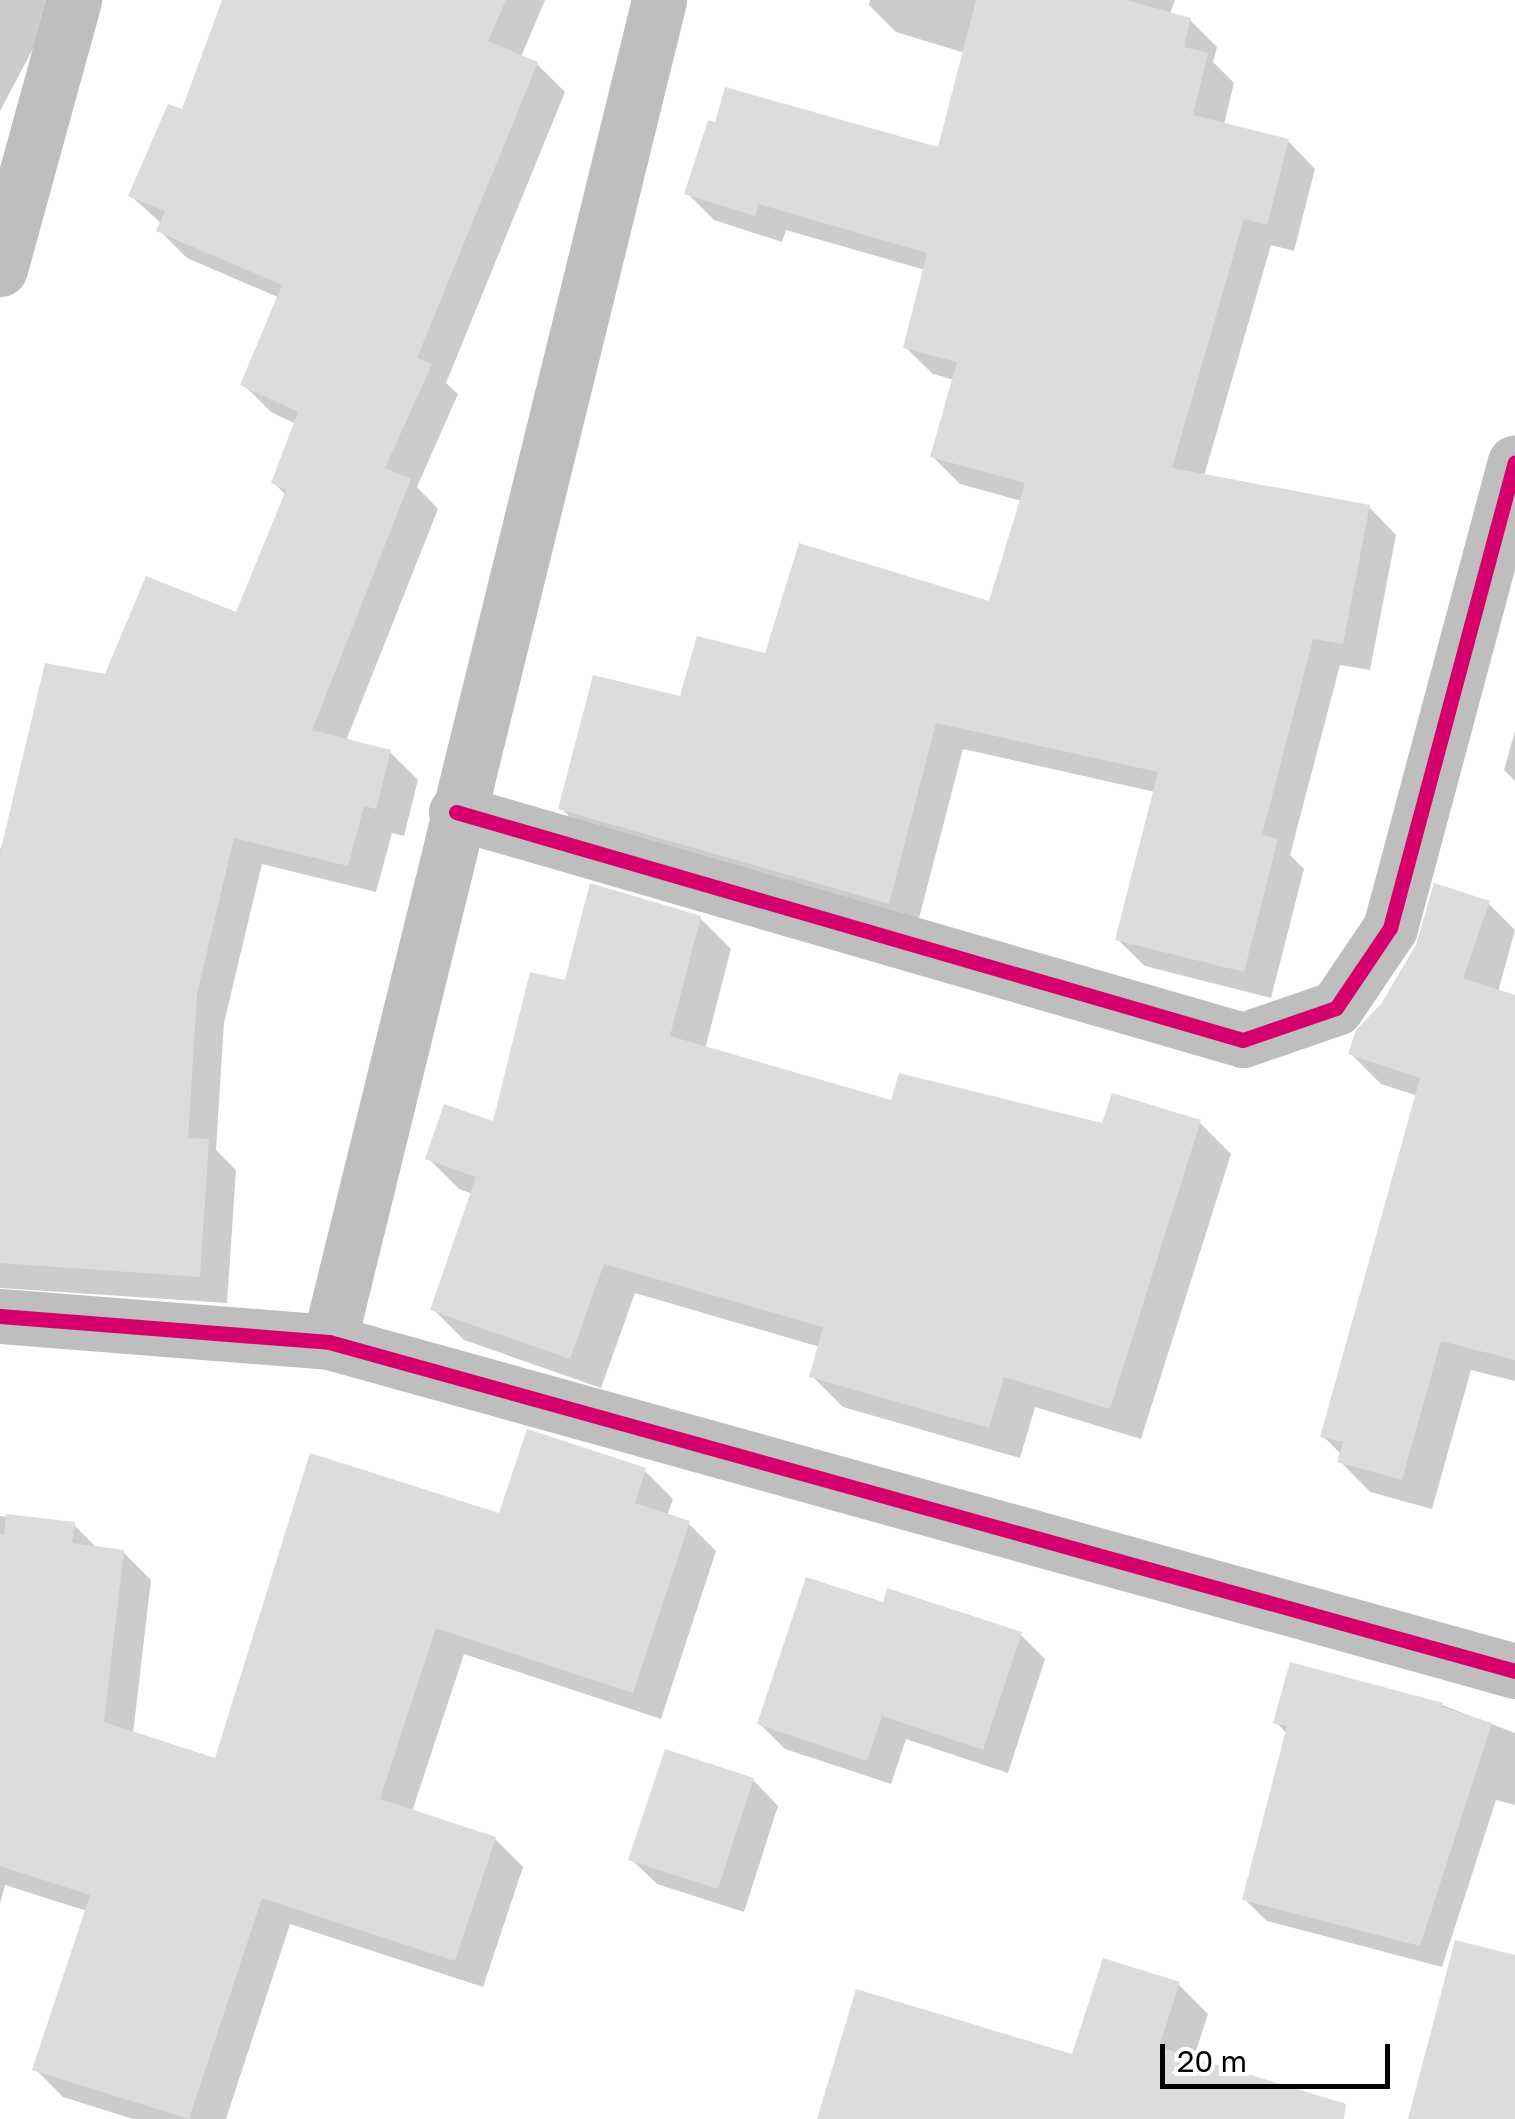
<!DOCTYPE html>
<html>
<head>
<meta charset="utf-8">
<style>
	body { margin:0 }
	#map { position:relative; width:1515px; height:2119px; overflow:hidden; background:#fff; font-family:"Golos Text",sans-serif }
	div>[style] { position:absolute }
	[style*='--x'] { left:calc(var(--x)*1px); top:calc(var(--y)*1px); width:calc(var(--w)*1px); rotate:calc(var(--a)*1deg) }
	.shadow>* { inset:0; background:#0003 }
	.building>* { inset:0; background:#dcdcdc }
	.minor>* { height:55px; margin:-27.5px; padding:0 27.5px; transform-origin:27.5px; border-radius:27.5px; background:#bebebe }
	.cycleway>* { height:15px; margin:-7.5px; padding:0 7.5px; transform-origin:7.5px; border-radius:7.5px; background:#d6006c }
	span { translate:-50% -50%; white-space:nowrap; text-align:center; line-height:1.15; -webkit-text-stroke:8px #fff; paint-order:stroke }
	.scale { position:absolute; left:1160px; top:2044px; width:230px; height:45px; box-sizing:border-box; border:5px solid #000; border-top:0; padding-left:12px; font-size:30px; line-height:35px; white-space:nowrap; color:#000; -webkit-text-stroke:8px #fff; paint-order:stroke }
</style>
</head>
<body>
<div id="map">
	<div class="shadow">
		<i style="clip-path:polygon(0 0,59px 0,0 111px)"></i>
		<i style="clip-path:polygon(236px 0,545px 0,521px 57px,537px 64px,565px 92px,446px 383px,458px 394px,417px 487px,438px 509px,346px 741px,390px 752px,418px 780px,404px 836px,392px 833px,376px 892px,262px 864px,224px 1023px,216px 1150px,236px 1170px,227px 1303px,0 1288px,0 849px,107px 677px,238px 616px,287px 496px,274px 483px,296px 424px,271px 412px,243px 384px,280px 298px,187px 258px,159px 230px,162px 224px,131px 196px,183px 113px)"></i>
		<i style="clip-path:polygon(870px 0,1175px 0,1170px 14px,1190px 20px,1217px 47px,1213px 62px,1234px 83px,1224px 125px,1288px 141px,1315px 169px,1294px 251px,1271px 245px,1204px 476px,1369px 507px,1396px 535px,1370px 670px,1340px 665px,1290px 855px,1304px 869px,1271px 998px,1145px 966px,1117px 939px,1155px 792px,963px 749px,916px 930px,588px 836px,561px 808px,682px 699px,766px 656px,990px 604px,1022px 501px,960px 484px,933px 457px,954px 380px,933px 374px,905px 347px,925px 270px,786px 230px,782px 242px,714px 220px,687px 193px,940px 151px,965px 53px,896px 32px,869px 5px)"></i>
		<i style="clip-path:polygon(1515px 731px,1515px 781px,1504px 770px)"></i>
		<i style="clip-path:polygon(1488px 903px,1515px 930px,1498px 992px,1515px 998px,1515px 1381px,1471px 1370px,1432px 1509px,1370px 1492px,1340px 1461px,1342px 1455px,1323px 1436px,1418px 1096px,1381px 1084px,1351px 1054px)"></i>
		<i style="clip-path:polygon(700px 918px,731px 949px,705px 1049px,893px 1103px,1104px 1126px,1200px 1123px,1231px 1154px,1141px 1439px,1035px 1407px,1020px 1458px,843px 1407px,812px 1376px,820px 1347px,635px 1293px,601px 1388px,464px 1340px,433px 1309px,473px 1194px,459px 1189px,428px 1158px,494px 1125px,566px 983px)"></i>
		<i style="clip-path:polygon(645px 1471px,673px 1499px,667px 1516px,688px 1523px,716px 1551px,661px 1719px,464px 1654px,412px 1812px,495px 1839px,523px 1867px,483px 1987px,290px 1924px,226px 2119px,133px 2119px,63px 2097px,35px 2069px,87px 1911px,5px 1885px,0 1904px,0 1516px,73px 1524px,98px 1549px,123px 1552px,151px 1580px,133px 1734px,216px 1761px,501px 1516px)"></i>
		<i style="clip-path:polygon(884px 1605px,1020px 1634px,1045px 1659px,1008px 1773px,906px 1739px,891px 1784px,785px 1749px,760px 1724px)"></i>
		<i style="clip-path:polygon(1442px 1705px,1515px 1733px,1515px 1805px,1496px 1800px,1442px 1967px,1267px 1921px,1244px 1899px,1287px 1734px,1276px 1722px)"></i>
		<i style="clip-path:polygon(753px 1780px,778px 1806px,744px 1912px,657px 1884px,631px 1859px)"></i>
		<i style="clip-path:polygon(1179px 1985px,1208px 2014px,1193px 2060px,1319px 2119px,819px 2119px,1074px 2057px)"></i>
	</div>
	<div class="building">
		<i style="clip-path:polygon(222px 0,506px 0,488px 41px,538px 62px,417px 358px,432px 364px,385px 468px,411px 479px,312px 730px,391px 750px,376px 809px,364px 806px,348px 866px,234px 838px,197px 994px,188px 1138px,209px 1139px,200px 1277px,0 1263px,0 853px,45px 663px,105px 674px,146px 576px,236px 612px,286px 490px,271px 483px,298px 412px,240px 385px,282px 285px,156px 231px,165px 211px,128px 196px,168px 104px,182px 109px)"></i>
		<i style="clip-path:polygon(976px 0,1127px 0,1191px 18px,1184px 47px,1208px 53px,1193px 115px,1289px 139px,1267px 225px,1244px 219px,1172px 468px,1370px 505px,1343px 644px,1313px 639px,1262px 835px,1278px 839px,1244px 972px,1115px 940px,1158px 772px,936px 723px,889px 904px,558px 809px,593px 675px,680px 696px,697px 636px,765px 653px,799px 543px,989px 601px,1025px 483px,930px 457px,957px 362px,903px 348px,927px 253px,759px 204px,755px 216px,684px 194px,708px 120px,715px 122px,725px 87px,938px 147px)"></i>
		<i style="clip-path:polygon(590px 883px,701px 916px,670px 1036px,891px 1100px,899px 1073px,1102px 1123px,1112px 1093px,1201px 1120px,1110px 1409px,1004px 1377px,989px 1428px,809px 1377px,823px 1327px,604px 1264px,570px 1359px,430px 1310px,476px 1177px,425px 1159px,444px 1104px,493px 1121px,530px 972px,565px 980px)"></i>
		<i style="clip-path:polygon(1434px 883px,1490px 901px,1463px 978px,1515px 995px,1515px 1360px,1441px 1341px,1402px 1480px,1337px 1462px,1343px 1442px,1320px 1437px,1420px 1078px,1348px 1054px,1356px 1030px,1381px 1004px,1416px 945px)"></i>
		<i style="clip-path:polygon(527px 1429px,646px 1468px,635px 1503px,690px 1521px,633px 1693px,436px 1628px,380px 1799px,496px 1837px,455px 1961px,262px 1898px,189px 2119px,32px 2070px,90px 1895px,0 1866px,0 1534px,4px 1535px,6px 1514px,75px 1522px,72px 1543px,124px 1550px,104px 1722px,215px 1758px,310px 1453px,499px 1513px)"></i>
		<i style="clip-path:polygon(806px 1577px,883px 1602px,887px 1588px,1022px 1632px,983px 1750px,882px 1716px,867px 1761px,757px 1724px)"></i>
		<i style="clip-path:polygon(1290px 1662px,1443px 1703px,1442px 1707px,1492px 1723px,1420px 1946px,1242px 1900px,1287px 1726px,1273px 1723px)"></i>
		<i style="clip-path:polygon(665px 1749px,754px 1778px,718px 1889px,628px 1860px)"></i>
		<i style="clip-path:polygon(1455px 1940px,1515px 1955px,1515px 2119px,1408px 2119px)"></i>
		<i style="clip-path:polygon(1103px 1958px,1180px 1982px,1159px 2047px,1346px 2104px,1344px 2119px,817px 2119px,856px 1989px,1072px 2054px)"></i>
	</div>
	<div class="minor">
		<i style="--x:0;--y:269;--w:279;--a:-74.6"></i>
		<i style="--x:456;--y:812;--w:819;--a:16.16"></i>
		<i style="--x:1243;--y:1040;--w:98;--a:-19"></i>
		<i style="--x:1336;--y:1008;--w:97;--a:-56"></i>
		<i style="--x:1390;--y:928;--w:482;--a:-75"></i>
		<i style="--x:0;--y:1316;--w:330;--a:4.5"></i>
		<i style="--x:329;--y:1342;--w:1231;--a:15.5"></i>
		<i style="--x:329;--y:1342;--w:1382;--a:-76.18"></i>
	</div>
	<div class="cycleway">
		<i style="--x:456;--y:812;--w:819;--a:16.16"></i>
		<i style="--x:1243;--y:1040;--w:98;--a:-19"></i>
		<i style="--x:1336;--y:1008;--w:97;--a:-56"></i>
		<i style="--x:1390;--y:928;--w:482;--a:-75"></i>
		<i style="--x:0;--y:1316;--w:330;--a:4.5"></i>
		<i style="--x:329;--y:1342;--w:1231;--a:15.5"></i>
	</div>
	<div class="scale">20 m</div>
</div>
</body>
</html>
